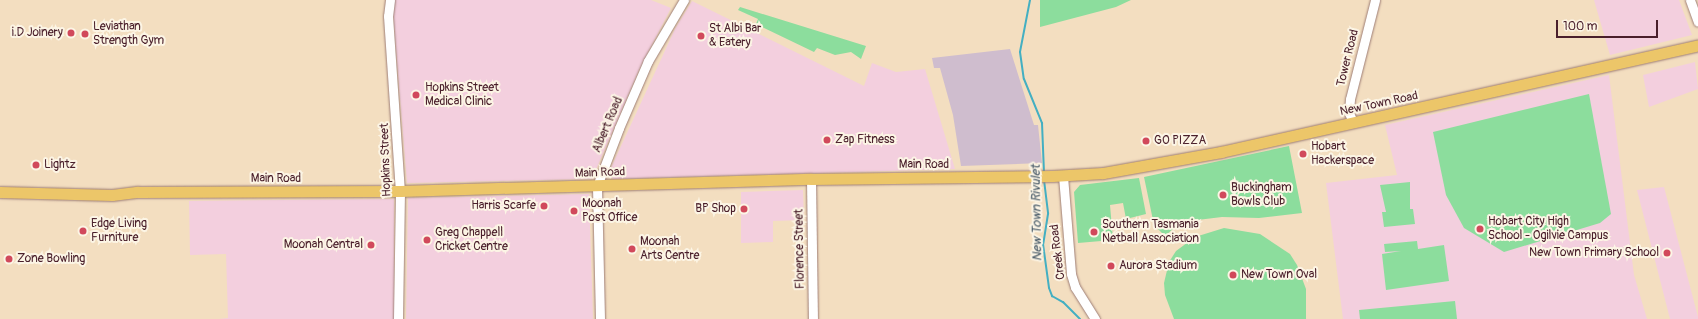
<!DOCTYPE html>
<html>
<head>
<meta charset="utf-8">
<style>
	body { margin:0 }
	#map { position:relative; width:1698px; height:319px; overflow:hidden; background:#f3dec0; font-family:Pangolin,sans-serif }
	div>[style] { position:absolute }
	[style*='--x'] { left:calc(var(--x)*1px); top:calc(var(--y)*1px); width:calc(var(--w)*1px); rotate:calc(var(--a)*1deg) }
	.built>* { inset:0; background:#f3cfde }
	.industrial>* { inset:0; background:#cfbdce }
	.green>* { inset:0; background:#8cdd9d }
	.stream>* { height:2px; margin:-1px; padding:0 1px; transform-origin:1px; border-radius:1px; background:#43afc2 }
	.roads { filter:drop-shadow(0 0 1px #9e7e76) drop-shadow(0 0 1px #9e7e76) }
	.minor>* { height:9px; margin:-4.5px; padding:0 4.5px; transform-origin:4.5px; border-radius:4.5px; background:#fff }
	.major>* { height:11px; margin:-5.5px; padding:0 5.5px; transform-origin:5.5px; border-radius:5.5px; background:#ecc669 }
	.dots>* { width:11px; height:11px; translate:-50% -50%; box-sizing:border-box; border:2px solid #fcf5e5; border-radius:50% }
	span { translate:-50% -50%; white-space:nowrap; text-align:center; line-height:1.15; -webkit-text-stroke:4px #fcf5e5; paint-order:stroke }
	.poi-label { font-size:12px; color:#4a1f2b }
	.left { translate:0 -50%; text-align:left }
	.right { translate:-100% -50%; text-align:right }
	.street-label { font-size:12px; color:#4a1f2b }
	.water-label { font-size:13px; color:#475967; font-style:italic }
	.scale { position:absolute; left:1556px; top:20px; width:102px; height:18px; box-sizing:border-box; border:2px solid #4a1f2b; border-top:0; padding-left:5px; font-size:12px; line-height:14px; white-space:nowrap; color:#4a1f2b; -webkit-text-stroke:3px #fcf5e5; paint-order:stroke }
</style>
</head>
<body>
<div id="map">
	<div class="built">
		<i style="clip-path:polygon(394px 0,651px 0,671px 8px,639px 70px,592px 179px,407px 183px,393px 13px)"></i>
		<i style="clip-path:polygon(1594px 0,1679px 0,1692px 35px,1610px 55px)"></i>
		<i style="clip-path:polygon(692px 1px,864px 86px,872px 63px,896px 72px,925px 69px,955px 169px,613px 179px,609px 172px,675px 29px)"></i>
		<i style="clip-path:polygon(1695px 62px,1698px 89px,1649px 107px,1643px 75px)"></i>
		<i style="clip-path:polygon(1609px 75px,1634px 275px,1647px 319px,1343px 319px,1326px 183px,1397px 175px,1385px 125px)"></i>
		<i style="clip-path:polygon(1664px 187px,1698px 317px,1698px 319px,1670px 319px,1637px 190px)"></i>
		<i style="clip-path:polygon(803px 190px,804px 220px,773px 221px,773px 242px,741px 243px,741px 192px)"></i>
		<i style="clip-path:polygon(589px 194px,593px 319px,406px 319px,408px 198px)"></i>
		<i style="clip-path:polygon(394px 199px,394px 319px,219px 319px,228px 318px,226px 254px,190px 255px,189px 201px)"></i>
	</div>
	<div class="industrial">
		<i style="clip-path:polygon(1010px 49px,1034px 125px,1038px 125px,1042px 163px,961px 166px,953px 115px,940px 68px,934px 68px,932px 58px)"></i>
	</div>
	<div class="green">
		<i style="clip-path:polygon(1040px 0,1131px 0,1116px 7px,1040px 27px)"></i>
		<i style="clip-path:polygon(740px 7px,866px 46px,861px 59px,851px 52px,835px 55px,817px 48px,814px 52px,756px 24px,758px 19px,738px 10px)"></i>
		<i style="clip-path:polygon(1589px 94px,1611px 214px,1600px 223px,1504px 252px,1464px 228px,1446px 195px,1433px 132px)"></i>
		<i style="clip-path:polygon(1289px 146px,1302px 213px,1259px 218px,1222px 217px,1181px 222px,1165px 236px,1154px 225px,1144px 177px)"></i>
		<i style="clip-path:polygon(1139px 178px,1146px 214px,1126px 219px,1123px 203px,1110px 205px,1113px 240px,1078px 243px,1074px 192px,1080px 185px)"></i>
		<i style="clip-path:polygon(1410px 182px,1410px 209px,1413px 209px,1415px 224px,1384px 227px,1382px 212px,1386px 212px,1380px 185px)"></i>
		<i style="clip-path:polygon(1224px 228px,1260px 234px,1290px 254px,1297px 265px,1306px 289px,1306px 319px,1174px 319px,1165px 295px,1164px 283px,1169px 262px,1176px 251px,1195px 237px)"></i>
		<i style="clip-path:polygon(1417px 241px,1418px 249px,1444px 245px,1449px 281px,1386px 290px,1382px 254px,1401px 251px,1385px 252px,1384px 244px)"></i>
		<i style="clip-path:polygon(1455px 301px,1457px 319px,1360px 319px,1359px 310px)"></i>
	</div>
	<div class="stream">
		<i style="--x:1030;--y:0;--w:53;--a:100.9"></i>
		<i style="--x:1020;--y:52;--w:27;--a:82"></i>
		<i style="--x:1024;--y:79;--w:48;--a:67.8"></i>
		<i style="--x:1042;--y:123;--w:49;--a:87.7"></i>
		<i style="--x:1044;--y:180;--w:34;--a:83"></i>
		<i style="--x:1048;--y:214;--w:30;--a:99"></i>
		<i style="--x:1043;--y:244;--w:44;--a:82.2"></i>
		<i style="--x:1049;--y:288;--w:9;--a:69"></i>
		<i style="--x:1052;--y:296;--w:13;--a:29"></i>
		<i style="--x:1063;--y:302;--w:24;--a:45"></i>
	</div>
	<div class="roads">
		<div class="minor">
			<i style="--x:390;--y:0;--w:16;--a:97"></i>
			<i style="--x:388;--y:16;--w:175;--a:86.1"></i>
			<i style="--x:400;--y:191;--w:128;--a:90.9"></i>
			<i style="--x:1690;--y:0;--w:23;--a:70"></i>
			<i style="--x:1353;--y:122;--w:10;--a:-114"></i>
			<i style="--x:1349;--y:113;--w:14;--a:-86"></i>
			<i style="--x:1350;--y:99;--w:102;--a:-75.8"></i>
			<i style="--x:1063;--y:176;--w:98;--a:85.3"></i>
			<i style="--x:1071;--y:274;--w:14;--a:73"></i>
			<i style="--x:1075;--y:287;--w:38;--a:58"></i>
			<i style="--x:811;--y:179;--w:140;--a:89.2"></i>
			<i style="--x:600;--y:319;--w:133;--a:-91.3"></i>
			<i style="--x:597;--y:186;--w:62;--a:-69.2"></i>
			<i style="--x:619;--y:128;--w:73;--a:-66.6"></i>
			<i style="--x:648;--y:61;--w:71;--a:-59.5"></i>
		</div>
		<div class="major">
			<i style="--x:0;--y:192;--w:112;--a:1.5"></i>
			<i style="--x:112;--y:195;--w:26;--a:-7"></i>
			<i style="--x:138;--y:192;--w:262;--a:-0.2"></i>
			<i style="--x:400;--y:191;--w:411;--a:-1.7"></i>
			<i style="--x:811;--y:179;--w:241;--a:-0.7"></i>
			<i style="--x:1052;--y:176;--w:51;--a:-3.4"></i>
			<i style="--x:1103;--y:173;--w:120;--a:-10.1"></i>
			<i style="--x:1221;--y:152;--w:489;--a:-12.6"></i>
		</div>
	</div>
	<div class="dots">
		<i style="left:71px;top:33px;background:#d1495b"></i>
		<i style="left:85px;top:34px;background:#d1495b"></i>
		<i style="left:701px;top:36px;background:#d1495b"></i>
		<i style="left:416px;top:95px;background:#d1495b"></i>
		<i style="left:827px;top:140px;background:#d1495b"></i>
		<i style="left:1146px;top:141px;background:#d1495b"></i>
		<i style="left:1303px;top:154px;background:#d1495b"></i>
		<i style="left:36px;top:165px;background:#d1495b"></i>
		<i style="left:1223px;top:195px;background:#d1495b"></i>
		<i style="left:544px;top:206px;background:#d1495b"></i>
		<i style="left:744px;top:209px;background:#d1495b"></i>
		<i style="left:574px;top:211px;background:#d1495b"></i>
		<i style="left:1480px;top:229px;background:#d1495b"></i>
		<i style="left:83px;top:231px;background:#d1495b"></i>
		<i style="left:1094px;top:232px;background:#d1495b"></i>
		<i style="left:427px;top:240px;background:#d1495b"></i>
		<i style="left:371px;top:245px;background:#d1495b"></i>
		<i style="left:632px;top:249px;background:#d1495b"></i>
		<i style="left:1667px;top:253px;background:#d1495b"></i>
		<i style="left:9px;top:259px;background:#d1495b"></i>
		<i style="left:1111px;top:266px;background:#d1495b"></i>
		<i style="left:1233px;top:275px;background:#d1495b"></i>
	</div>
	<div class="poi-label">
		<span class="left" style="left:93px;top:34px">Leviathan<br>Strength Gym</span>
		<span class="left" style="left:709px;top:36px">St Albi Bar<br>&amp; Eatery</span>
		<span class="right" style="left:63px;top:33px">i.D Joinery</span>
		<span class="left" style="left:425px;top:95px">Hopkins Street<br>Medical Clinic</span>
		<span class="left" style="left:835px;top:140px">Zap Fitness</span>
		<span class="left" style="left:1154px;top:141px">GO PIZZA</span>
		<span class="left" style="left:1311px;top:154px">Hobart<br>Hackerspace</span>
		<span class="left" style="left:44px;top:165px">Lightz</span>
		<span class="left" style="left:1231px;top:195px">Buckingham<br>Bowls Club</span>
		<span class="left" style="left:582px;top:211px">Moonah<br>Post Office</span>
		<span class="right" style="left:536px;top:206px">Harris Scarfe</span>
		<span class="right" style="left:736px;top:209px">BP Shop</span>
		<span class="left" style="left:1488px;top:229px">Hobart City High<br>School - Ogilvie Campus</span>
		<span class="left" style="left:91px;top:231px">Edge Living<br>Furniture</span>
		<span class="left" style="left:1102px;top:232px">Southern Tasmania<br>Netball Association</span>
		<span class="left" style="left:435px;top:240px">Greg Chappell<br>Cricket Centre</span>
		<span class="left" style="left:640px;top:249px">Moonah<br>Arts Centre</span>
		<span class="right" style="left:363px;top:245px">Moonah Central</span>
		<span class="right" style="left:1659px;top:253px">New Town Primary School</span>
		<span class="left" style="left:17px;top:259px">Zone Bowling</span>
		<span class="left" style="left:1119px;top:266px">Aurora Stadium</span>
		<span class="left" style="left:1241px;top:275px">New Town Oval</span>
	</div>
	<div class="street-label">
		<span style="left:1348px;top:58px;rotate:-76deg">Tower Road</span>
		<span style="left:1379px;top:104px;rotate:-12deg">New Town Road</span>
		<span style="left:608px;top:125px;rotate:-67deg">Albert Road</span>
		<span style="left:386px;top:160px;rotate:-92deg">Hopkins Street</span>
		<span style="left:924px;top:165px">Main Road</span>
		<span style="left:600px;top:173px;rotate:-2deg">Main Road</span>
		<span style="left:276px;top:179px">Main Road</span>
		<span style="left:800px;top:249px;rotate:-91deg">Florence Street</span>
		<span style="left:1058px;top:252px;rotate:-97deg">Creek Road</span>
	</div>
	<div class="water-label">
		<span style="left:1037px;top:213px;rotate:-91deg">New Town Rivulet</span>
	</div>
	<div class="scale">100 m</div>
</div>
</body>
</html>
